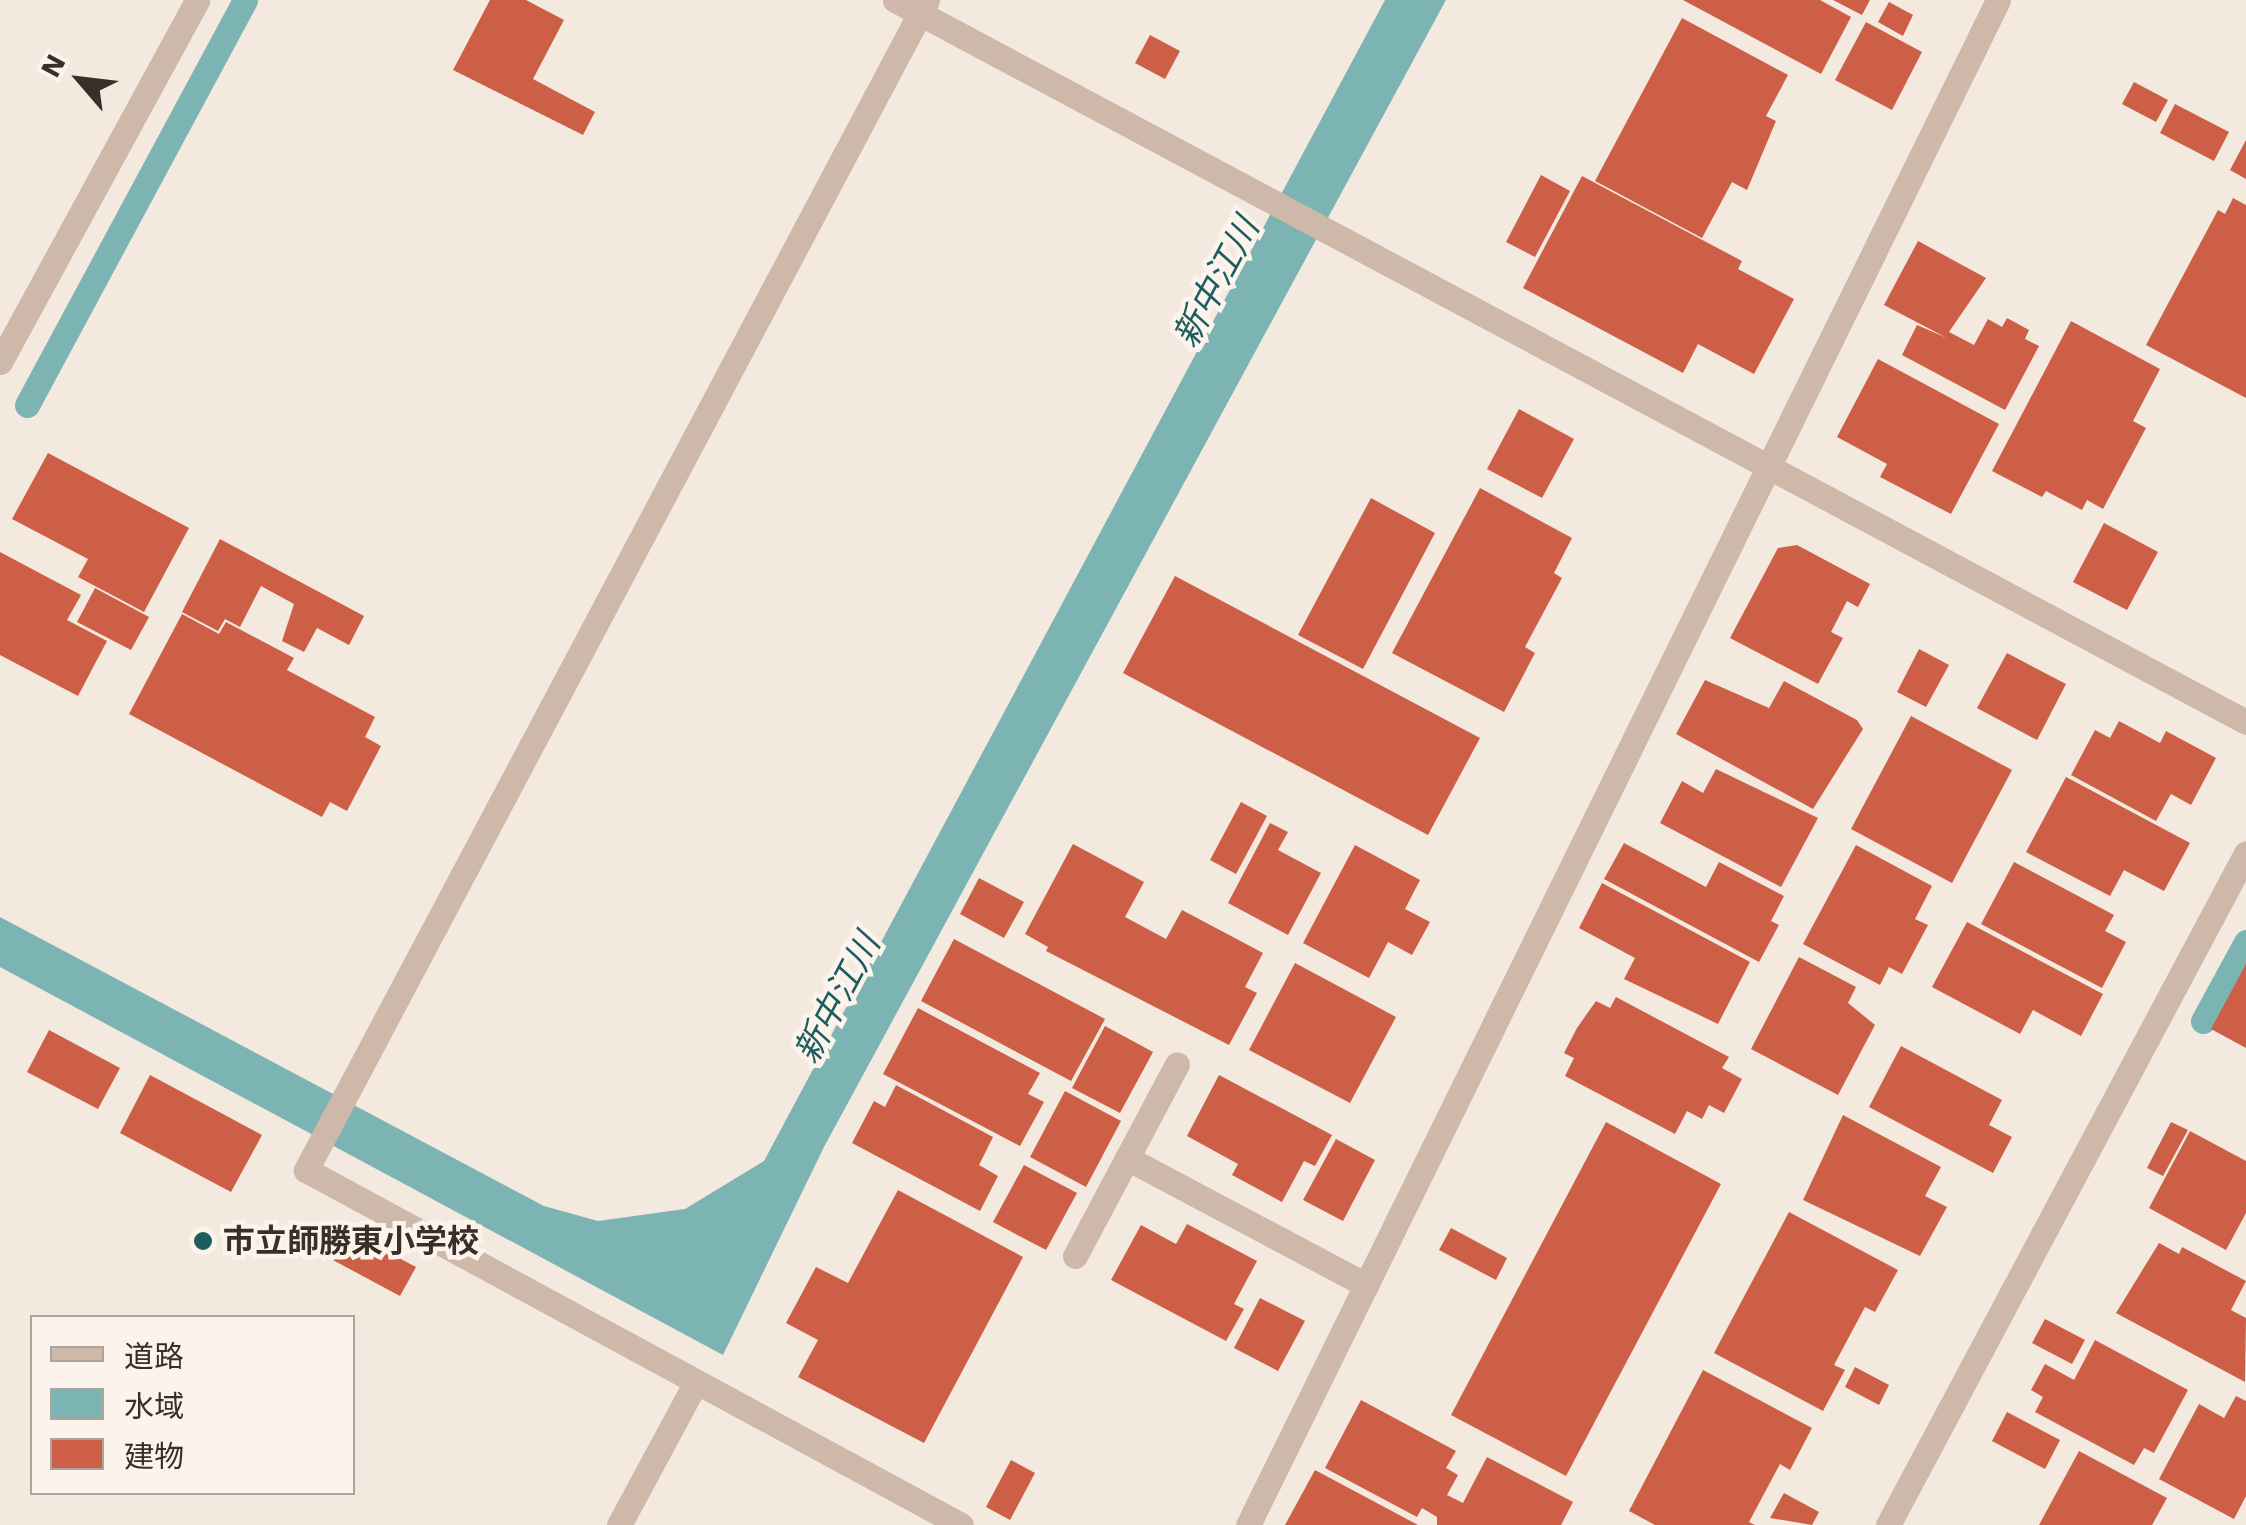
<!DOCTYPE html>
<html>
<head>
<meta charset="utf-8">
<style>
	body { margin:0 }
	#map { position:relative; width:2246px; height:1525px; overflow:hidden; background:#f4e9df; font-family:"Work Sans","Noto Sans JP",sans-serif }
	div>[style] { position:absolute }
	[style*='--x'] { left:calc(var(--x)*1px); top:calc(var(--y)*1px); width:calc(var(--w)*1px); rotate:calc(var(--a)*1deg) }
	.water>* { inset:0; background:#7cb3b3 }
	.stream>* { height:25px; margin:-12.5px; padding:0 12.5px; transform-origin:12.5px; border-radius:12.5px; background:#7cb3b3 }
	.building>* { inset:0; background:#cc5f45 }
	.service>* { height:25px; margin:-12.5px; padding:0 12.5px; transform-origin:12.5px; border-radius:12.5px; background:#cdb8a9 }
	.minor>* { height:25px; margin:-12.5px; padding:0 12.5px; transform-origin:12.5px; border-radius:12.5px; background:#cdb8a9 }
	.dots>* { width:28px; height:28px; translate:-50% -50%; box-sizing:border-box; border:5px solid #fbf3ec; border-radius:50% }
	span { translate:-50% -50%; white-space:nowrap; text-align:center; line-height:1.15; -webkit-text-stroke:9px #fbf3ec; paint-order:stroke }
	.poi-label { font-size:32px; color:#3a2e29; font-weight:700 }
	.left { translate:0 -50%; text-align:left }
	.water-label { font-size:35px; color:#1c5d5e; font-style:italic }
	.legend { position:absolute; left:30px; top:1315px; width:325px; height:180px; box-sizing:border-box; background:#fbf3ec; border:2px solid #aea49e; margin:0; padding:12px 18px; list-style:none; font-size:30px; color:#3a2e29 }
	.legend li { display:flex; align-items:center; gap:20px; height:50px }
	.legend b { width:50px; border:2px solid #aea49e }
	.north { position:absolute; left:30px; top:30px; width:100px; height:100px; -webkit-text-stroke:8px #fbf3ec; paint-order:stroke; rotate:298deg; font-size:28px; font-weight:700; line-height:40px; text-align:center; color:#3a2e29 }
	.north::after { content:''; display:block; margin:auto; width:35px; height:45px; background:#3a2e29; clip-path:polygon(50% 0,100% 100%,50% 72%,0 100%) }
</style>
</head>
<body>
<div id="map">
	<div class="water">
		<i style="clip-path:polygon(1385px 0,1446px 0,824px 1147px,723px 1355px,0 967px,0 917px,544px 1206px,598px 1221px,685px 1209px,764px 1161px)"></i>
	</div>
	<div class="stream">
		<i style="--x:27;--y:405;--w:460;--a:-61.7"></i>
		<i style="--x:2203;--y:1021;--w:90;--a:-61.4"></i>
	</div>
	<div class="building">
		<i style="clip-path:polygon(490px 0,526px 0,564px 20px,533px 79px,595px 112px,583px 135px,453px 70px)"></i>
		<i style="clip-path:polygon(1683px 0,1820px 0,1851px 17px,1821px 74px)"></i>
		<i style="clip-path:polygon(1833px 0,1870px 0,1862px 15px)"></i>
		<i style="clip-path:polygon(1889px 2px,1913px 15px,1903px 36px,1878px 22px)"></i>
		<i style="clip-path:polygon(1682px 18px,1788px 75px,1766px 116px,1776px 121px,1747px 190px,1732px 182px,1702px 238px,1595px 181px)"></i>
		<i style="clip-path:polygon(1866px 22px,1922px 52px,1892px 110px,1835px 80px)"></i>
		<i style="clip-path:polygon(1150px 35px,1180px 51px,1165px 79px,1135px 63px)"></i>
		<i style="clip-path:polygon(2134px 82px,2168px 100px,2156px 122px,2122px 104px)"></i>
		<i style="clip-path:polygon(2175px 104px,2229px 132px,2214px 161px,2160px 133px)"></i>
		<i style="clip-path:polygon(2246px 140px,2246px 179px,2230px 170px)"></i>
		<i style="clip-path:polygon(1541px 175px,1570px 191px,1535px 257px,1506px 242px)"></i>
		<i style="clip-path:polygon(1582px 176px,1742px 261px,1738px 269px,1794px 299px,1754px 374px,1698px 344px,1683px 373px,1523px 288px)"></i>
		<i style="clip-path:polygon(2233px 198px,2246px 205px,2246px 398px,2146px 345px,2218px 210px,2225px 214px)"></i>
		<i style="clip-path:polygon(1918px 241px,1986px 278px,1949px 332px,1974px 345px,1988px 319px,2002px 327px,2007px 318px,2029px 330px,2025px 339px,2039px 346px,2005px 410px,1902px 355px,1917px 325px,1947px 338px,1884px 305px)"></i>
		<i style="clip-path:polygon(2071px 321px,2160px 369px,2133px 421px,2146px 428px,2103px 509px,2087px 500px,2082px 510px,2046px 491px,2042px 497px,1992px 471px)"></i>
		<i style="clip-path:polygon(1878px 359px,1999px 424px,1951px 514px,1880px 477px,1887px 464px,1837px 437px)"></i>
		<i style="clip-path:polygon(1519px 409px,1574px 439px,1542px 498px,1487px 469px)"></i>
		<i style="clip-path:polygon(48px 453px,189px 528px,144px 612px,78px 577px,88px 559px,12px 519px)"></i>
		<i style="clip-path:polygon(1480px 488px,1572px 538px,1554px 573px,1562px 578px,1525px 647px,1535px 653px,1504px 712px,1392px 653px)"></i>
		<i style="clip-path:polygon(1371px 498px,1435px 533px,1363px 669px,1298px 635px)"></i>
		<i style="clip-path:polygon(2104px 523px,2158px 552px,2127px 610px,2073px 582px)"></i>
		<i style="clip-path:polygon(220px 539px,364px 616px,349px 645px,317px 628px,304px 652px,282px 641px,294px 604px,261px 586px,240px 627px,225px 619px,218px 631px,182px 612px)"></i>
		<i style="clip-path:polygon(1797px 545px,1870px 584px,1858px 607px,1847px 601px,1831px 632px,1843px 638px,1818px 684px,1730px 638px,1778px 548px)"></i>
		<i style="clip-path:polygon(0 552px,81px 595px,67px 620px,107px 641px,78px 696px,0 655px)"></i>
		<i style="clip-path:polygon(1175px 576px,1480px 738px,1428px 835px,1123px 673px)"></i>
		<i style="clip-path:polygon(95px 588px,149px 617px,131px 650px,77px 622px)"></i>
		<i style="clip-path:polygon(182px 614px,219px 634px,226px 622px,294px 658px,287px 670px,375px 717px,365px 737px,381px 746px,347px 811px,330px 802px,322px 817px,129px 714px)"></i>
		<i style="clip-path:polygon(1919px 649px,1949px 665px,1926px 707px,1897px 692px)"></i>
		<i style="clip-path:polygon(2007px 653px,2066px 684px,2037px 740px,1977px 708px)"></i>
		<i style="clip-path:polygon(1705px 680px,1769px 708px,1784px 681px,1857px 720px,1863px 729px,1813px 809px,1676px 734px)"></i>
		<i style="clip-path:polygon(1911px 716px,2012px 770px,1952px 883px,1851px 829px)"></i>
		<i style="clip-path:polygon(2119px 721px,2160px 743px,2166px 731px,2216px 758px,2191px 805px,2171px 794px,2156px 821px,2071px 775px,2095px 730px,2110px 738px)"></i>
		<i style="clip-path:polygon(1716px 769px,1818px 818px,1781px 887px,1660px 823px,1682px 781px,1703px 793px)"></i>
		<i style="clip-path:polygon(2066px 777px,2190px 843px,2164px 891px,2124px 870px,2110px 896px,2026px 852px)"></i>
		<i style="clip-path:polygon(1241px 802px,1267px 816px,1236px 874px,1210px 860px)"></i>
		<i style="clip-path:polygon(1270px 823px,1288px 832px,1278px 850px,1321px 873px,1288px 935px,1228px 903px)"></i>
		<i style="clip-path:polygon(1624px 843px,1706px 887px,1719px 862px,1784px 896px,1771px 921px,1779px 925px,1759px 962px,1604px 879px)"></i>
		<i style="clip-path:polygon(1073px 844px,1144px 882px,1125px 917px,1166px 939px,1182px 910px,1263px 953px,1245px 987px,1257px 993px,1229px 1045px,1046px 951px,1048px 947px,1025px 934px)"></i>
		<i style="clip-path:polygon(1355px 845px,1420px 880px,1405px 909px,1430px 922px,1412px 955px,1388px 942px,1369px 978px,1303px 943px)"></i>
		<i style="clip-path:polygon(1856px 845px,1932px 886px,1915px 919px,1928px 925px,1902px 974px,1889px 967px,1880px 985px,1803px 944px)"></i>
		<i style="clip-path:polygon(2014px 862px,2114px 915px,2105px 931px,2126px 942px,2102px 988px,1981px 924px)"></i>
		<i style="clip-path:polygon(979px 878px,1024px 902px,1004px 938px,960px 914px)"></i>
		<i style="clip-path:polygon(1602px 883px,1750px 962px,1718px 1024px,1624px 979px,1635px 958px,1579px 928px)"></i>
		<i style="clip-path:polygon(1967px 922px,2103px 994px,2081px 1036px,2033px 1010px,2020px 1034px,1932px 987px)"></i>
		<i style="clip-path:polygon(954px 939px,1105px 1019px,1071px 1081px,921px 1001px)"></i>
		<i style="clip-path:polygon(1799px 957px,1856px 987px,1848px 1003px,1875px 1025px,1838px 1095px,1751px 1049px)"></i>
		<i style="clip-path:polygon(1295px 963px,1396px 1017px,1350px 1103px,1249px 1050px)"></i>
		<i style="clip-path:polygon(2246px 964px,2246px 1048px,2211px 1029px)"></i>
		<i style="clip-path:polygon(1616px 997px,1729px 1057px,1722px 1068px,1742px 1079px,1724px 1113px,1709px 1105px,1702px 1119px,1687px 1111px,1675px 1134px,1565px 1076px,1574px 1058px,1564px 1053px,1577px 1028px,1596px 1001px,1610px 1008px)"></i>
		<i style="clip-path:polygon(918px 1008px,1040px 1073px,1028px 1094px,1044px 1102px,1020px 1146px,883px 1074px)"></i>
		<i style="clip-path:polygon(1105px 1026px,1153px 1052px,1120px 1113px,1072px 1088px)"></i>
		<i style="clip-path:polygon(49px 1030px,120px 1068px,98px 1109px,27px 1072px)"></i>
		<i style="clip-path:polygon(1901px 1046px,2002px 1100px,1989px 1125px,2012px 1137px,1993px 1173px,1869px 1107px)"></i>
		<i style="clip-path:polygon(150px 1075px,262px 1135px,231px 1192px,120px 1133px)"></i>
		<i style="clip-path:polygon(1219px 1075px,1332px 1135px,1315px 1166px,1304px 1161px,1282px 1202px,1232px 1175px,1238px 1164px,1187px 1136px)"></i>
		<i style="clip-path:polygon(896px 1085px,993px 1137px,979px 1165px,998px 1176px,980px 1211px,852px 1143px,874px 1101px,885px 1107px)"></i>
		<i style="clip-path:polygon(1065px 1091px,1121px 1121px,1086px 1187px,1030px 1157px)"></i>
		<i style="clip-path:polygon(1843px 1115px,1941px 1167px,1925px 1196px,1947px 1207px,1920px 1256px,1803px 1200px)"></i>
		<i style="clip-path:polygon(1606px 1122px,1721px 1184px,1566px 1476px,1451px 1415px)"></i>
		<i style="clip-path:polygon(2171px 1122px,2188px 1130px,2163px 1176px,2147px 1168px)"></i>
		<i style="clip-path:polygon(2190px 1131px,2246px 1161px,2246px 1213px,2226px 1250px,2149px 1208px)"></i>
		<i style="clip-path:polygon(1336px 1139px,1375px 1160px,1343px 1221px,1303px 1200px)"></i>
		<i style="clip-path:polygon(1024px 1165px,1077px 1193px,1046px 1250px,993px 1222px)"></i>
		<i style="clip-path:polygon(898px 1190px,1023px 1257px,924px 1443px,798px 1377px,818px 1340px,786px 1323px,816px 1267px,848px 1283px)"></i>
		<i style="clip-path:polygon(1789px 1212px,1898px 1270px,1875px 1312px,1865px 1307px,1834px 1365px,1845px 1370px,1823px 1411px,1714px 1353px)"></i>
		<i style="clip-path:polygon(1187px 1224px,1257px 1261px,1234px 1304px,1244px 1309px,1226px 1341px,1111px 1280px,1141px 1225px,1176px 1244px)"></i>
		<i style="clip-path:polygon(1451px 1228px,1507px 1258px,1496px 1280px,1439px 1250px)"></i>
		<i style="clip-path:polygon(346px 1230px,416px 1267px,400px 1296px,331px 1259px)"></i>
		<i style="clip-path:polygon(2159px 1243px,2179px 1254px,2182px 1247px,2246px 1281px,2231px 1310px,2246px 1318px,2245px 1382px,2116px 1313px)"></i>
		<i style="clip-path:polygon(1260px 1298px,1305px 1321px,1278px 1371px,1234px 1348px)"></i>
		<i style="clip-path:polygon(2045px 1319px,2085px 1340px,2072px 1364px,2032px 1343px)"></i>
		<i style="clip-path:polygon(2095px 1340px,2188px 1390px,2154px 1453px,2144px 1448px,2134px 1465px,2035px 1412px,2043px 1397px,2031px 1390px,2045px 1364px,2074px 1380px)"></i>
		<i style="clip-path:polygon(1855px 1367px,1889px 1385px,1879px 1405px,1845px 1387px)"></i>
		<i style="clip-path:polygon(1703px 1370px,1812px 1428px,1790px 1470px,1780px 1464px,1749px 1522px,1755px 1525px,1655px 1525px,1629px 1511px)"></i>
		<i style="clip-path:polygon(2236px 1396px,2246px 1401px,2246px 1496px,2234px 1519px,2159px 1479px,2199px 1404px,2224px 1418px)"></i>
		<i style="clip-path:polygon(1361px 1400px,1456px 1451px,1446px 1468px,1458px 1475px,1447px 1495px,1463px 1503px,1487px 1457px,1573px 1502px,1561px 1525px,1437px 1525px,1437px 1517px,1422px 1508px,1417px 1517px,1325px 1468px)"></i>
		<i style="clip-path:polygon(2007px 1412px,2060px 1440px,2045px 1469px,1992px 1441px)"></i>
		<i style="clip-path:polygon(2079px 1451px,2167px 1498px,2152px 1525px,2039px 1525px)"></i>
		<i style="clip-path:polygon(1011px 1460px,1035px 1473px,1010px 1520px,986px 1507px)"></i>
		<i style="clip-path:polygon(1315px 1470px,1418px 1525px,1285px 1525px)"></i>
		<i style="clip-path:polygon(1784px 1493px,1819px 1512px,1812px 1525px,1770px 1518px)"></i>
	</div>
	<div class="service">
		<i style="--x:1127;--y:1158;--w:271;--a:28"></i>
		<i style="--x:1075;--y:1256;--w:217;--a:-62"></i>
	</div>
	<div class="minor">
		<i style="--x:895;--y:0;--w:1532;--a:28.12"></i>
		<i style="--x:927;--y:0;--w:1325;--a:117.96"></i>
		<i style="--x:306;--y:1170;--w:745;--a:28.46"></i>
		<i style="--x:0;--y:362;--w:412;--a:-61.4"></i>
		<i style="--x:619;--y:1525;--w:162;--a:-61.7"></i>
		<i style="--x:1248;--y:1525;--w:1699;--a:-63.81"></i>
		<i style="--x:1888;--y:1525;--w:761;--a:-61.95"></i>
	</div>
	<div class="dots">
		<i style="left:203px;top:1241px;background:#1c5d5e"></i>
	</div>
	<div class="poi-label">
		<span class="left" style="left:223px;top:1241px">市立師勝東小学校</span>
	</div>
	<div class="water-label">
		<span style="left:1216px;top:282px;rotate:-62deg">新中江川</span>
		<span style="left:837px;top:998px;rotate:-62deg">新中江川</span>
	</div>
	<ul class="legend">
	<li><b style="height:12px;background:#cdb8a9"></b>道路</li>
	<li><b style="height:28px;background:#7cb3b3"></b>水域</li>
	<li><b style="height:28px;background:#cc5f45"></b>建物</li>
	</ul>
	<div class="north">N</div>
</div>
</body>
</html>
